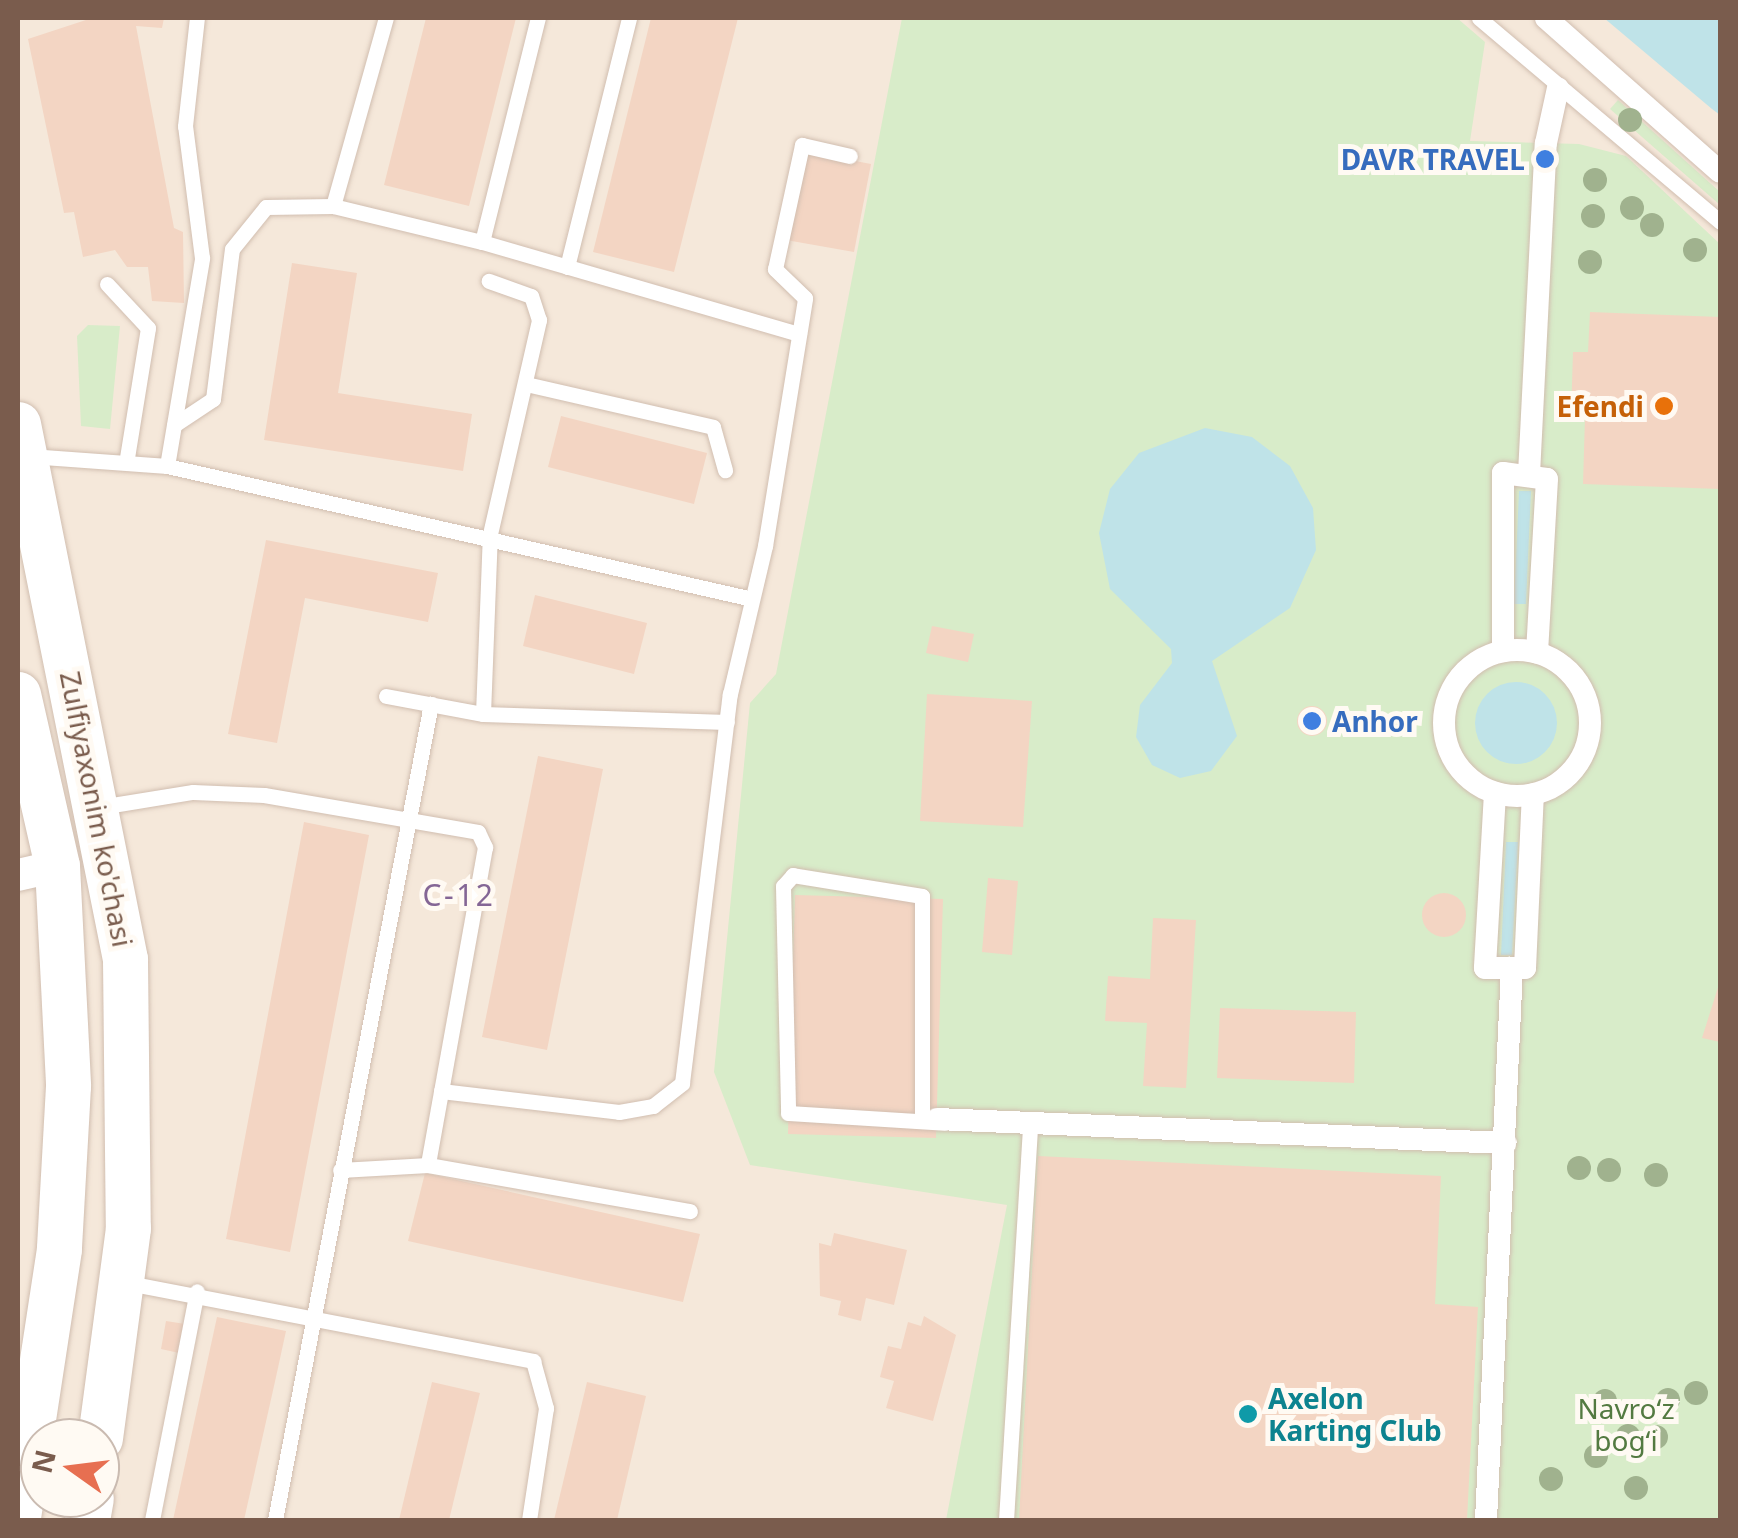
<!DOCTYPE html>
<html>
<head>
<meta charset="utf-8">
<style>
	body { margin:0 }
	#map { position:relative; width:1738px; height:1538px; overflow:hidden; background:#fdf6ec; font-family:"Noto Sans",sans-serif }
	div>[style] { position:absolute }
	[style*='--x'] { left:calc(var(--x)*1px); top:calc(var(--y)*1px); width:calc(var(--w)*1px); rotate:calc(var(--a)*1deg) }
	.residential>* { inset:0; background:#f5e8da }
	.green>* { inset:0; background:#d8ecc9 }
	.water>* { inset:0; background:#bfe3e8 }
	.round { border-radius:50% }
	.building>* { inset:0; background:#f3d5c3 }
	.roads { filter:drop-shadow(0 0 2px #d1beb0) drop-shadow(0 0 2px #d1beb0) }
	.service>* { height:15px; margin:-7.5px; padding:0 7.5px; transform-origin:7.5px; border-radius:7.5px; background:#fff }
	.pedestrian>* { height:22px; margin:-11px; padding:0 11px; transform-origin:11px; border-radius:11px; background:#fff }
	.pedestrian>.ring { margin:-11px; padding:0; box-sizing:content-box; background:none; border:22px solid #fff; border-radius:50% }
	.minor>* { height:32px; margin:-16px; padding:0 16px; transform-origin:16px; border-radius:16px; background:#fff }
	.secondary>* { height:45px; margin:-22.5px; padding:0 22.5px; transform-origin:22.5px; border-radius:22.5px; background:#fff }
	.trees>* { width:24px; height:24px; margin:-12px; border-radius:50%; background:#a0b28e }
	.dots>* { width:28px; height:28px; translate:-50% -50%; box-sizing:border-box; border:5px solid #fffaf3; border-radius:50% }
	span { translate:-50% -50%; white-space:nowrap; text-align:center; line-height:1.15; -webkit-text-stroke:10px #fffaf3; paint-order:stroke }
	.shop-label { font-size:28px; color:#366cbe; font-weight:700 }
	.right { translate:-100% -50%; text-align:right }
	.left { translate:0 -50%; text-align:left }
	.food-label { font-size:28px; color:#c56008; font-weight:700 }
	.street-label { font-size:28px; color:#7a5c4d }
	.culture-label { font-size:28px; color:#0d838f; font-weight:700 }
	.park-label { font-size:28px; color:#537a41 }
	.neighbourhood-label { font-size:30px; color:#846695; letter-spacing:2.5px }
	.frame { position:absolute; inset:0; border:20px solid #7a5c4d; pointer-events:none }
	.north { position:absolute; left:20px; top:1418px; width:100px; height:100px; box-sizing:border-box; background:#fffaf3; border:2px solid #cabbb1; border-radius:50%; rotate:284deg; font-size:28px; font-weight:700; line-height:40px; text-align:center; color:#7a5c4d }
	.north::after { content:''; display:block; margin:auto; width:35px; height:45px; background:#e76f51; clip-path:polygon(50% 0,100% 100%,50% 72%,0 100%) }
</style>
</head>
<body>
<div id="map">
	<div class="residential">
		<i style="clip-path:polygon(evenodd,18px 18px,1720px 18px,1720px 1520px,18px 1520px,18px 18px,40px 1438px,100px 1438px,100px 1498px,40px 1498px,40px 1438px)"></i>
	</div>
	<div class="green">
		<i style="clip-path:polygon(902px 18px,1457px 18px,1485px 42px,1470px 141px,1579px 144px,1626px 156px,1720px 244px,1720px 1520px,946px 1520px,1007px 1205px,750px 1165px,714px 1072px,750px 703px,776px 674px)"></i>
		<i style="clip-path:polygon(1618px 100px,1720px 192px,1720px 205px,1610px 109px)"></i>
		<i style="clip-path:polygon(88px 325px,120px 326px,110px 429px,81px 426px,77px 336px)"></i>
	</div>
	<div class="water">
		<i style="clip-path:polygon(1604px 18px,1720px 18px,1720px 115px,1712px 109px)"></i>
		<i style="clip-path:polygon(1205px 428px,1252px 437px,1290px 466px,1313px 508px,1316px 550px,1290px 608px,1212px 661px,1237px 736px,1211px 771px,1180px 778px,1152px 765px,1136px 737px,1140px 705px,1172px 663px,1171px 649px,1110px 589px,1099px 533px,1110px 489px,1139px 453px)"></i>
		<i style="clip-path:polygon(1519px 491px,1531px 491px,1526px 604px,1514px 604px)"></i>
		<i class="round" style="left:1475px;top:682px;width:82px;height:82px"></i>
		<i style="clip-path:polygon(1506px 842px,1518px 842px,1512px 955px,1501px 955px)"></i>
	</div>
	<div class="building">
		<i style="clip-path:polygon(92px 18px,164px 18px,162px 28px,136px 26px,174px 228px,183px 232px,184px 303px,152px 301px,148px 267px,127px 267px,115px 250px,83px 257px,74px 212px,64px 213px,28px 39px)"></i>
		<i style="clip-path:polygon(426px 18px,516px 18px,469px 206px,384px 185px)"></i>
		<i style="clip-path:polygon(651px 18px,738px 18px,674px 272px,593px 252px)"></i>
		<i style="clip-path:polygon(803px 151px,871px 164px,854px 252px,786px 240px)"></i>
		<i style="clip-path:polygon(292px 263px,357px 273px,338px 393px,472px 414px,463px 471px,264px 440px)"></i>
		<i style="clip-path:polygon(1590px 312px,1720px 317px,1720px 489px,1583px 484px,1585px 417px,1571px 416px,1573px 352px,1588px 352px)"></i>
		<i style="clip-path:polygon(561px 416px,707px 453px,694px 504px,548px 467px)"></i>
		<i style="clip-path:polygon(266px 540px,438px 573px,428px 622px,305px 598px,277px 743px,228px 734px)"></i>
		<i style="clip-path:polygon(535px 595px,647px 623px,634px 674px,523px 646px)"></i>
		<i style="clip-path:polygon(932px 626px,974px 634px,968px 662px,926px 653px)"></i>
		<i style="clip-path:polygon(927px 694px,1032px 701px,1023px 827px,920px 821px)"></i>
		<i class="round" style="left:1297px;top:706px;width:30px;height:30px"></i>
		<i style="clip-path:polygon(538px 756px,603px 769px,547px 1050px,482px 1037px)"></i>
		<i style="clip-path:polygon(304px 822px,369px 835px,290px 1252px,226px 1239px)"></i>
		<i style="clip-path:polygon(988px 878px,1018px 881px,1012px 955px,982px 952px)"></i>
		<i class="round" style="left:1422px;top:893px;width:44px;height:44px"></i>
		<i style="clip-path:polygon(795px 895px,943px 899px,936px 1138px,788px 1134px)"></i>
		<i style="clip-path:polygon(1153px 918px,1196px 920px,1186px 1088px,1143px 1086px,1147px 1023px,1105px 1021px,1108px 976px,1150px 979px)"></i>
		<i style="clip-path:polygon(1720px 981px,1720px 1042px,1702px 1038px)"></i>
		<i style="clip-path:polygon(1220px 1008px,1356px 1012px,1354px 1083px,1217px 1078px)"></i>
		<i style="clip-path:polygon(1038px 1156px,1441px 1176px,1435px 1304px,1478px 1307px,1467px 1520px,1019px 1520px)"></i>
		<i style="clip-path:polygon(425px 1173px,700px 1234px,683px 1302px,408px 1241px)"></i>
		<i style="clip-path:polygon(834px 1233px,907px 1250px,894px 1305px,866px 1298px,861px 1321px,838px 1315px,841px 1301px,820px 1296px,819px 1243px,831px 1246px)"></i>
		<i style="clip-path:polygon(924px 1316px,956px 1335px,933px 1421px,886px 1408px,894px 1381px,880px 1377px,888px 1346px,901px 1349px,908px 1322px,921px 1326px)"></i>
		<i style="clip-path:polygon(217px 1317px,286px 1331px,276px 1377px,244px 1520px,173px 1520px)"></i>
		<i style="clip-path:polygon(166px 1321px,185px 1324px,179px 1353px,161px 1349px)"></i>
		<i style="clip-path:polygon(432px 1382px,480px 1393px,449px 1520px,399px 1520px)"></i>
		<i style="clip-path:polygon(587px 1382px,646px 1396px,617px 1520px,554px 1520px)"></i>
	</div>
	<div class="roads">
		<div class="service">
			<i style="--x:1479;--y:18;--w:316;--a:40.2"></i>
			<i style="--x:333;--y:206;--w:195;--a:-74.3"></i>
			<i style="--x:482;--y:242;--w:231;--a:-76"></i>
			<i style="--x:567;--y:267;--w:257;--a:-76"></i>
			<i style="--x:107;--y:284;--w:60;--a:47"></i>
			<i style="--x:148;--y:328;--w:132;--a:99.2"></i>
			<i style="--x:526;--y:384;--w:192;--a:12.9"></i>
			<i style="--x:713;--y:427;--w:45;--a:74.4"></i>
			<i style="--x:174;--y:425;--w:47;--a:-33.7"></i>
			<i style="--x:213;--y:399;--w:151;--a:-82.8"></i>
			<i style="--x:232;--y:249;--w:54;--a:-51"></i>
			<i style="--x:266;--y:207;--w:67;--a:-0.9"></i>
			<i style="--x:333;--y:206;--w:153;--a:13.6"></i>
			<i style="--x:482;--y:242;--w:330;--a:16.2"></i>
			<i style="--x:30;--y:456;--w:137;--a:4.2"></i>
			<i style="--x:167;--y:466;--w:596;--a:12.8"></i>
			<i style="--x:167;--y:466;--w:211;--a:-80.4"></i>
			<i style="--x:202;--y:258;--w:133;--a:-97.3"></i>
			<i style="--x:185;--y:126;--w:109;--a:-83.7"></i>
			<i style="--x:386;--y:696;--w:99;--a:10.5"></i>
			<i style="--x:483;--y:714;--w:244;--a:1.9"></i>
			<i style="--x:483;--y:714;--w:180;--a:-87.8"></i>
			<i style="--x:490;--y:534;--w:220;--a:-77.1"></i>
			<i style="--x:539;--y:320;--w:25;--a:-108"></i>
			<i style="--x:531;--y:296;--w:45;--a:-160.3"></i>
			<i style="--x:100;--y:807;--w:94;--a:-9.2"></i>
			<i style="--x:193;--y:792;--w:71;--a:2.4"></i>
			<i style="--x:264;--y:795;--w:217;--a:9.8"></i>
			<i style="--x:478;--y:832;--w:17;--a:65"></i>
			<i style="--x:485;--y:847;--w:323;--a:100.2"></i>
			<i style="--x:428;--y:1165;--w:88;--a:176.7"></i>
			<i style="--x:441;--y:1091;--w:179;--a:6.7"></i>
			<i style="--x:619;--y:1112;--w:35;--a:-10"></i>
			<i style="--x:653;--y:1106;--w:37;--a:-38"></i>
			<i style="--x:682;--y:1083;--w:392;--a:-83"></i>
			<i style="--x:730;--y:694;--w:152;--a:-76.7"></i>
			<i style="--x:765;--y:546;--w:251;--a:-80.8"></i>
			<i style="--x:805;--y:298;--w:42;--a:-136"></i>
			<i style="--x:775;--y:269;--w:127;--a:-77.7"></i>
			<i style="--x:802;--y:145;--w:49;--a:12.9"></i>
			<i style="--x:922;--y:1121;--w:225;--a:-90"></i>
			<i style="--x:922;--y:896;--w:131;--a:-170.8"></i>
			<i style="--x:793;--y:875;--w:15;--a:132"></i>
			<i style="--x:783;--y:886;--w:227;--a:88.7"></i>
			<i style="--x:788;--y:1113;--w:157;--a:3.6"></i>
			<i style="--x:428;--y:1165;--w:266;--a:10"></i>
			<i style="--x:123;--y:1282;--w:418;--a:10.9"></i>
			<i style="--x:533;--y:1361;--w:49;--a:74.5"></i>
			<i style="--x:546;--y:1408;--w:113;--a:98.6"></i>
			<i style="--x:152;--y:1520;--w:233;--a:-78.9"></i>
			<i style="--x:275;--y:1520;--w:831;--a:-79.18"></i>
			<i style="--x:1006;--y:1520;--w:397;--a:-86.5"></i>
		</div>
		<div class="pedestrian">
			<i style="--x:1546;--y:18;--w:232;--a:41.5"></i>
			<i style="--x:1529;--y:474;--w:331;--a:-87.1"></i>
			<i style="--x:1546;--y:143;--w:56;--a:-77.7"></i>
			<i class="ring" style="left:1444px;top:650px;width:124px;height:124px"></i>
			<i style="--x:1503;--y:651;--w:178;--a:-90"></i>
			<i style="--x:1503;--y:473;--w:44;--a:7.8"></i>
			<i style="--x:1547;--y:479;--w:174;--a:93.3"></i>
			<i style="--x:1495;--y:793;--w:175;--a:93.3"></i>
			<i style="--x:1485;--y:968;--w:40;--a:0"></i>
			<i style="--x:1525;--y:968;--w:174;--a:-87.4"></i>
			<i style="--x:937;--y:1119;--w:569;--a:2.42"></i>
			<i style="--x:1486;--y:1520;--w:553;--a:-87.3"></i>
		</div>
		<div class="minor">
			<i style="--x:18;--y:875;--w:40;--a:-13"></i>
		</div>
		<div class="secondary">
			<i style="--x:18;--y:424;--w:546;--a:78.69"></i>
			<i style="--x:125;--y:959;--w:269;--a:89.4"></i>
			<i style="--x:128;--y:1228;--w:212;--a:97.6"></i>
			<i style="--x:18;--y:694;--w:176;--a:77.2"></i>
			<i style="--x:57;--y:866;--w:220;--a:87.1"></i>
			<i style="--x:68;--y:1086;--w:163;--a:93.2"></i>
			<i style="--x:59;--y:1249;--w:270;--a:98.7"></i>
			<i style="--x:87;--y:1520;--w:22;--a:-80"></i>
		</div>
	</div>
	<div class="trees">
		<i style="left:1630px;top:120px"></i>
		<i style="left:1595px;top:180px"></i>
		<i style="left:1632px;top:208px"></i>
		<i style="left:1593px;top:216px"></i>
		<i style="left:1652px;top:225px"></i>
		<i style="left:1695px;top:250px"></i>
		<i style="left:1590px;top:262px"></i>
		<i style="left:1579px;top:1168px"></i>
		<i style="left:1609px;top:1170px"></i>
		<i style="left:1656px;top:1175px"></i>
		<i style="left:1696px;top:1393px"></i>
		<i style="left:1668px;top:1400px"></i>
		<i style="left:1605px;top:1401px"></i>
		<i style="left:1628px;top:1436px"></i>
		<i style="left:1656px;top:1437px"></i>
		<i style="left:1596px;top:1456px"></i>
		<i style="left:1551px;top:1479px"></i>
		<i style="left:1636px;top:1488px"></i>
	</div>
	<div class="dots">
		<i style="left:1545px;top:159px;background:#3f7fe0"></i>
		<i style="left:1664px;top:406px;background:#e8710a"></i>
		<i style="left:1312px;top:721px;background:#3f7fe0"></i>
		<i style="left:1248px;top:1414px;background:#0f9aa8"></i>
	</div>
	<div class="shop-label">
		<span class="right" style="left:1525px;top:159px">DAVR TRAVEL</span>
		<span class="left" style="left:1332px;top:721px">Anhor</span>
	</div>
	<div class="food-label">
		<span class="right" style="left:1644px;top:406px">Efendi</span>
	</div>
	<div class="street-label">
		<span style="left:97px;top:809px;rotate:79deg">Zulfiyaxonim ko'chasi</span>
	</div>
	<div class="culture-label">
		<span class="left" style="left:1268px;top:1414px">Axelon<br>Karting Club</span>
	</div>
	<div class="park-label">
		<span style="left:1626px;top:1424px">Navroʻz<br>bogʻi</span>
	</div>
	<div class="neighbourhood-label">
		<span style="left:459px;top:895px">C-12</span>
	</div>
	<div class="frame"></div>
	<div class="north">N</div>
</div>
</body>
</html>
